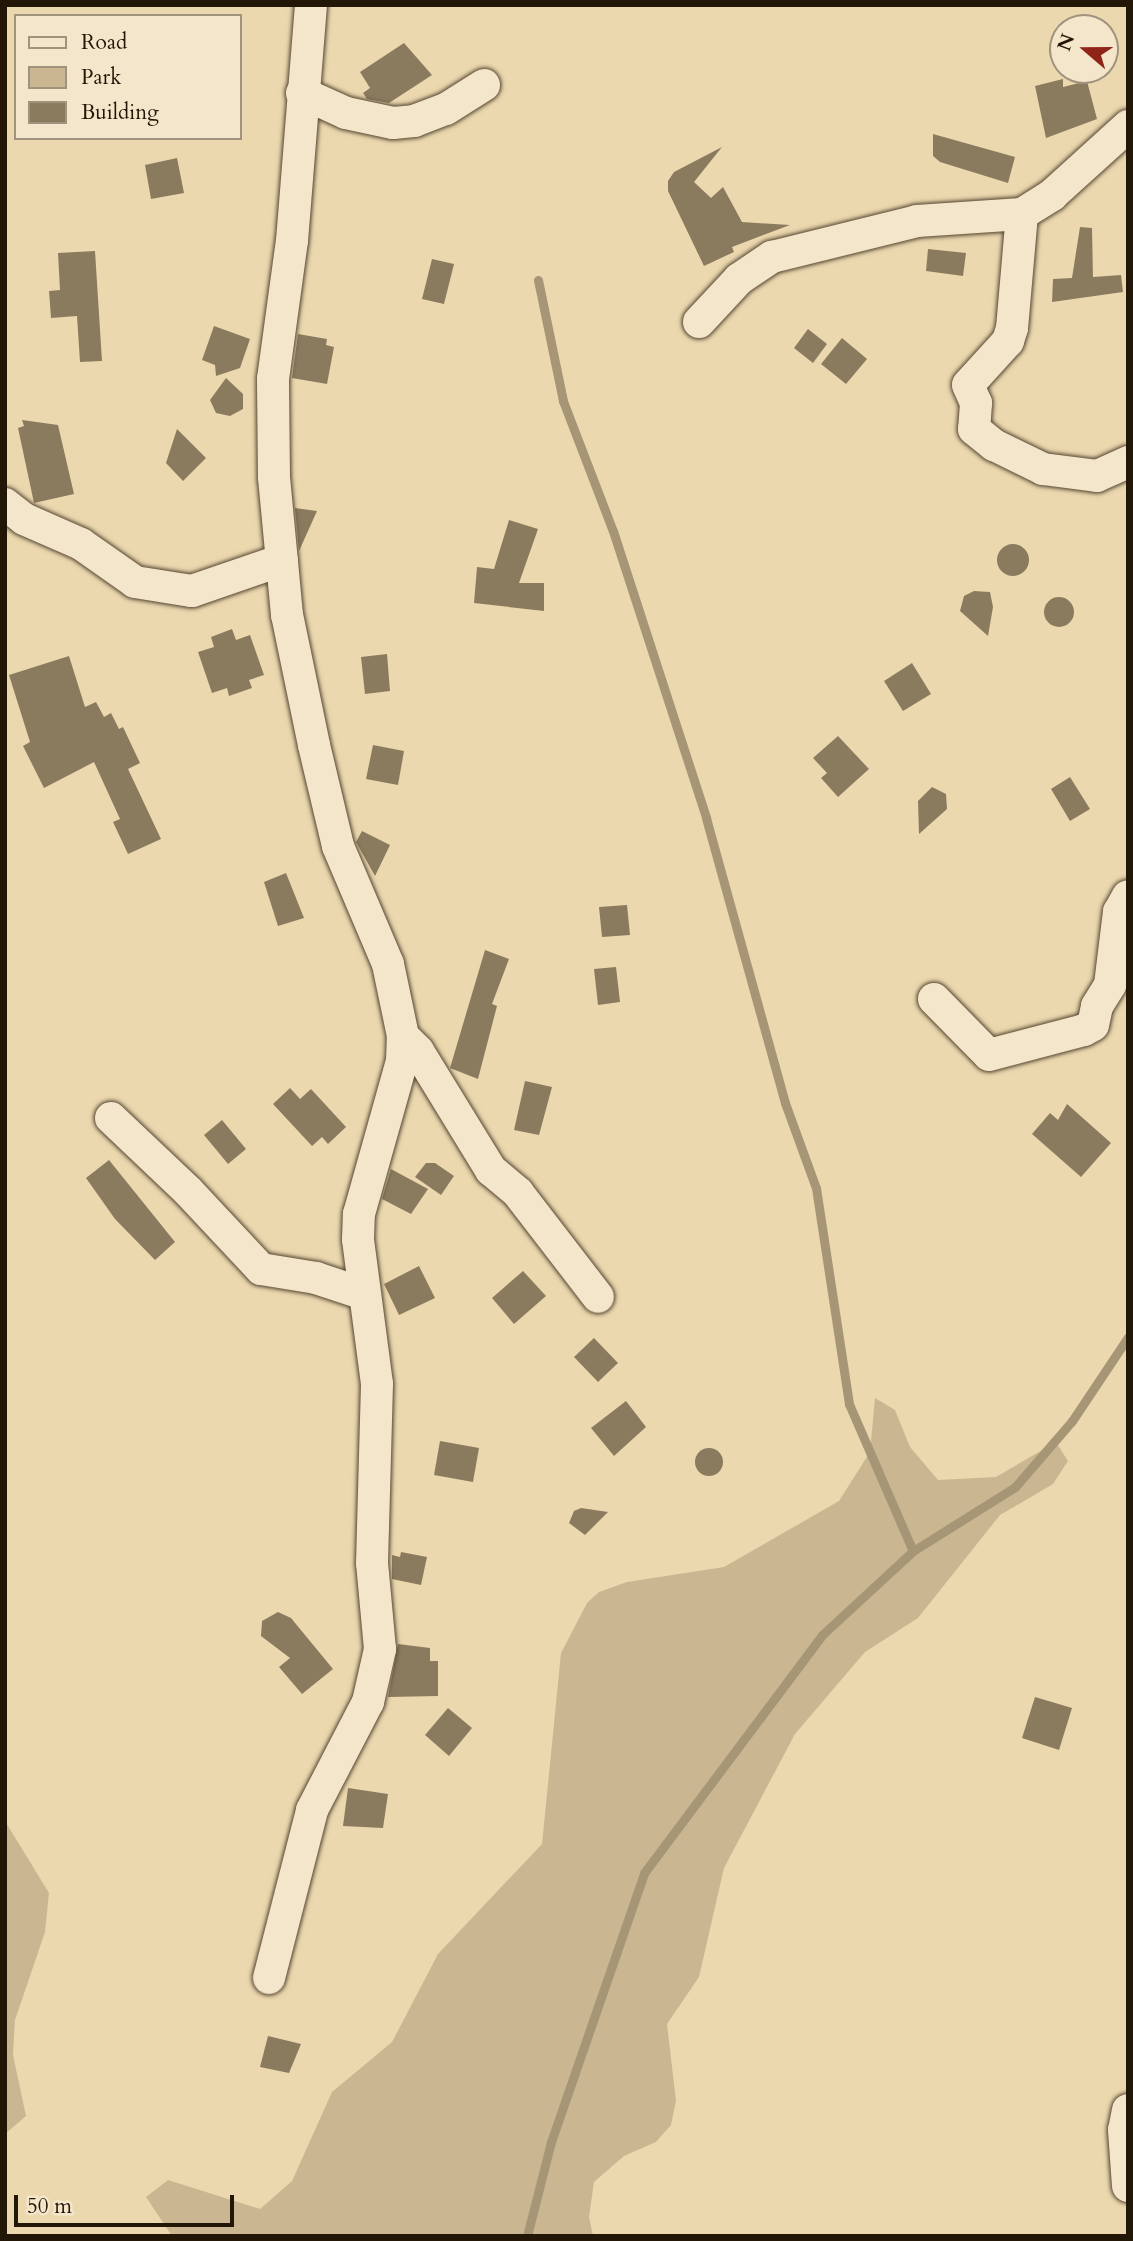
<!DOCTYPE html>
<html>
<head>
<meta charset="utf-8">
<style>
	body { margin:0 }
	#map { position:relative; width:1133px; height:2241px; overflow:hidden; background:#ecd8af; font-family:Cardo,serif }
	div>[style] { position:absolute }
	[style*='--x'] { left:calc(var(--x)*1px); top:calc(var(--y)*1px); width:calc(var(--w)*1px); rotate:calc(var(--a)*1deg) }
	.green>* { inset:0; background:#cab792 }
	.stream>* { height:9px; margin:-4.5px; padding:0 4.5px; transform-origin:4.5px; border-radius:4.5px; background:#a79676 }
	.building>* { inset:0; background:#8b7b5e }
	.round { border-radius:50% }
	.roads { filter:drop-shadow(0 0 2px #544631) drop-shadow(0 0 2px #544631) }
	.minor>* { height:32px; margin:-16px; padding:0 16px; transform-origin:16px; border-radius:16px; background:#f3e6cb }
	span { translate:-50% -50%; white-space:nowrap; text-align:center; line-height:1.15; -webkit-text-stroke:5px #f3e6cb; paint-order:stroke }
	.frame { position:absolute; inset:0; border:7px solid #221607; pointer-events:none }
	.legend { position:absolute; left:14px; top:14px; width:228px; height:126px; box-sizing:border-box; background:#f3e6cb; border:2px solid #9f937d; margin:0; padding:9px 12px; list-style:none; font-size:21px; color:#221607 }
	.legend li { display:flex; align-items:center; gap:14px; height:35px }
	.legend b { width:35px; border:2px solid #9f937d }
	.north { position:absolute; left:1049px; top:14px; width:70px; height:70px; box-sizing:border-box; background:#f3e6cb; border:2px solid #9f937d; border-radius:50%; rotate:290deg; font-size:19px; font-weight:700; line-height:28px; text-align:center; color:#221607 }
	.north::after { content:''; display:block; margin:auto; width:24px; height:32px; background:#8f2418; clip-path:polygon(50% 0,100% 100%,50% 72%,0 100%) }
	.scale { position:absolute; left:14px; top:2195px; width:220px; height:32px; box-sizing:border-box; border:4px solid #221607; border-top:0; padding-left:9px; font-size:21px; line-height:24px; white-space:nowrap; color:#221607; -webkit-text-stroke:5px #f3e6cb; paint-order:stroke }
</style>
</head>
<body>
<div id="map">
	<div class="green">
		<i style="clip-path:polygon(875px 1398px,895px 1410px,910px 1447px,938px 1480px,996px 1477px,1056px 1442px,1068px 1461px,1053px 1484px,1000px 1515px,918px 1618px,865px 1652px,795px 1734px,724px 1868px,699px 1977px,667px 2024px,676px 2101px,671px 2125px,656px 2142px,624px 2156px,594px 2182px,589px 2217px,593px 2236px,172px 2236px,146px 2197px,168px 2180px,260px 2209px,292px 2181px,332px 2092px,392px 2042px,438px 1954px,542px 1844px,561px 1653px,587px 1603px,599px 1592px,627px 1582px,724px 1567px,839px 1501px,870px 1452px)"></i>
		<i style="clip-path:polygon(5px 1821px,49px 1893px,45px 1932px,15px 2020px,13px 2055px,26px 2116px,5px 2134px)"></i>
	</div>
	<div class="stream">
		<i style="--x:538;--y:280;--w:124;--a:78.3"></i>
		<i style="--x:563;--y:401;--w:139;--a:69"></i>
		<i style="--x:613;--y:531;--w:302;--a:72"></i>
		<i style="--x:706;--y:818;--w:296;--a:74.5"></i>
		<i style="--x:785;--y:1103;--w:90;--a:70"></i>
		<i style="--x:816;--y:1188;--w:219;--a:81.3"></i>
		<i style="--x:849;--y:1404;--w:160;--a:66.5"></i>
		<i style="--x:527;--y:2236;--w:97;--a:-75.7"></i>
		<i style="--x:551;--y:2142;--w:285;--a:-70.9"></i>
		<i style="--x:644;--y:1873;--w:297;--a:-53.2"></i>
		<i style="--x:822;--y:1635;--w:124;--a:-42.7"></i>
		<i style="--x:913;--y:1551;--w:120;--a:-32.1"></i>
		<i style="--x:1015;--y:1487;--w:87;--a:-49.2"></i>
		<i style="--x:1072;--y:1421;--w:101;--a:-56.3"></i>
	</div>
	<div class="building">
		<i style="clip-path:polygon(404px 43px,432px 75px,389px 103px,367px 99px,363px 93px,370px 88px,360px 72px)"></i>
		<i style="clip-path:polygon(1063px 79px,1063px 87px,1087px 81px,1097px 119px,1046px 138px,1035px 86px)"></i>
		<i style="clip-path:polygon(933px 134px,1015px 157px,1008px 183px,940px 162px,933px 156px)"></i>
		<i style="clip-path:polygon(722px 147px,694px 182px,711px 198px,723px 187px,742px 222px,790px 225px,732px 247px,734px 252px,704px 266px,668px 191px,668px 181px,674px 172px)"></i>
		<i style="clip-path:polygon(177px 158px,184px 193px,151px 199px,145px 165px)"></i>
		<i style="clip-path:polygon(1080px 227px,1092px 228px,1093px 277px,1121px 275px,1123px 292px,1052px 302px,1053px 279px,1072px 278px)"></i>
		<i style="clip-path:polygon(928px 249px,966px 253px,963px 276px,926px 271px)"></i>
		<i style="clip-path:polygon(95px 251px,102px 361px,80px 362px,77px 316px,51px 318px,49px 291px,60px 290px,58px 253px)"></i>
		<i style="clip-path:polygon(432px 259px,454px 264px,444px 304px,422px 299px)"></i>
		<i style="clip-path:polygon(214px 326px,250px 339px,240px 368px,216px 376px,215px 365px,202px 360px)"></i>
		<i style="clip-path:polygon(808px 329px,827px 344px,813px 363px,794px 348px)"></i>
		<i style="clip-path:polygon(298px 334px,327px 339px,326px 345px,334px 347px,327px 384px,292px 378px)"></i>
		<i style="clip-path:polygon(842px 338px,867px 359px,846px 384px,821px 364px)"></i>
		<i style="clip-path:polygon(226px 378px,243px 394px,243px 409px,230px 416px,216px 413px,210px 400px)"></i>
		<i style="clip-path:polygon(22px 420px,58px 425px,74px 494px,34px 503px,18px 428px,24px 426px)"></i>
		<i style="clip-path:polygon(177px 429px,206px 458px,183px 481px,166px 463px)"></i>
		<i style="clip-path:polygon(295px 508px,317px 511px,299px 551px)"></i>
		<i style="clip-path:polygon(509px 520px,538px 529px,519px 583px,544px 583px,544px 611px,474px 603px,477px 567px,494px 569px)"></i>
		<i class="round" style="left:997px;top:544px;width:32px;height:32px"></i>
		<i style="clip-path:polygon(974px 591px,990px 592px,993px 607px,988px 636px,960px 611px,964px 596px)"></i>
		<i class="round" style="left:1044px;top:597px;width:30px;height:30px"></i>
		<i style="clip-path:polygon(232px 629px,236px 640px,250px 635px,264px 675px,249px 680px,252px 688px,229px 696px,227px 688px,212px 693px,198px 652px,214px 647px,211px 637px)"></i>
		<i style="clip-path:polygon(387px 654px,390px 691px,365px 694px,361px 657px)"></i>
		<i style="clip-path:polygon(69px 656px,85px 707px,96px 702px,104px 717px,111px 713px,119px 729px,123px 727px,140px 763px,128px 769px,161px 839px,128px 854px,113px 822px,120px 819px,94px 762px,44px 788px,23px 746px,30px 742px,9px 675px)"></i>
		<i style="clip-path:polygon(912px 663px,931px 694px,903px 711px,884px 681px)"></i>
		<i style="clip-path:polygon(838px 736px,869px 769px,838px 797px,821px 778px,827px 773px,813px 758px)"></i>
		<i style="clip-path:polygon(373px 745px,404px 751px,398px 785px,366px 779px)"></i>
		<i style="clip-path:polygon(1070px 777px,1090px 809px,1070px 821px,1051px 789px)"></i>
		<i style="clip-path:polygon(932px 787px,946px 794px,947px 809px,919px 834px,918px 801px)"></i>
		<i style="clip-path:polygon(362px 831px,390px 845px,375px 876px,356px 842px)"></i>
		<i style="clip-path:polygon(286px 873px,304px 918px,278px 926px,264px 882px)"></i>
		<i style="clip-path:polygon(627px 905px,630px 935px,602px 937px,599px 907px)"></i>
		<i style="clip-path:polygon(485px 950px,509px 959px,492px 1004px,497px 1006px,478px 1079px,450px 1068px)"></i>
		<i style="clip-path:polygon(616px 967px,620px 1002px,598px 1005px,594px 969px)"></i>
		<i style="clip-path:polygon(525px 1081px,552px 1087px,539px 1135px,514px 1130px)"></i>
		<i style="clip-path:polygon(290px 1088px,300px 1099px,311px 1089px,346px 1127px,328px 1144px,322px 1137px,312px 1146px,273px 1104px)"></i>
		<i style="clip-path:polygon(1067px 1104px,1111px 1143px,1081px 1177px,1032px 1134px,1050px 1113px,1058px 1120px)"></i>
		<i style="clip-path:polygon(222px 1120px,246px 1149px,228px 1164px,204px 1135px)"></i>
		<i style="clip-path:polygon(109px 1160px,175px 1242px,155px 1260px,115px 1219px,86px 1178px)"></i>
		<i style="clip-path:polygon(426px 1163px,435px 1163px,454px 1176px,441px 1195px,415px 1177px)"></i>
		<i style="clip-path:polygon(391px 1169px,428px 1189px,411px 1214px,382px 1199px)"></i>
		<i style="clip-path:polygon(419px 1266px,435px 1298px,399px 1315px,384px 1284px)"></i>
		<i style="clip-path:polygon(523px 1271px,546px 1296px,514px 1324px,492px 1298px)"></i>
		<i style="clip-path:polygon(594px 1338px,618px 1363px,598px 1382px,574px 1357px)"></i>
		<i style="clip-path:polygon(626px 1401px,646px 1427px,614px 1456px,591px 1428px)"></i>
		<i style="clip-path:polygon(440px 1441px,479px 1448px,473px 1482px,434px 1475px)"></i>
		<i class="round" style="left:695px;top:1448px;width:28px;height:28px"></i>
		<i style="clip-path:polygon(581px 1508px,608px 1512px,585px 1535px,569px 1523px,574px 1511px)"></i>
		<i style="clip-path:polygon(401px 1552px,427px 1557px,421px 1585px,392px 1579px,392px 1555px,400px 1557px)"></i>
		<i style="clip-path:polygon(278px 1612px,291px 1618px,333px 1669px,302px 1694px,279px 1667px,290px 1658px,261px 1636px,262px 1621px)"></i>
		<i style="clip-path:polygon(398px 1644px,430px 1648px,430px 1661px,438px 1661px,438px 1696px,388px 1697px)"></i>
		<i style="clip-path:polygon(1035px 1697px,1072px 1708px,1059px 1750px,1022px 1738px)"></i>
		<i style="clip-path:polygon(448px 1708px,472px 1728px,449px 1756px,425px 1735px)"></i>
		<i style="clip-path:polygon(348px 1788px,388px 1794px,383px 1828px,343px 1826px)"></i>
		<i style="clip-path:polygon(268px 2036px,301px 2044px,289px 2073px,260px 2067px)"></i>
	</div>
	<div class="roads">
		<div class="minor">
			<i style="--x:302;--y:93;--w:48;--a:24.4"></i>
			<i style="--x:346;--y:113;--w:48;--a:12"></i>
			<i style="--x:393;--y:123;--w:21;--a:-5"></i>
			<i style="--x:414;--y:121;--w:34;--a:-21"></i>
			<i style="--x:446;--y:109;--w:45;--a:-32.3"></i>
			<i style="--x:1022;--y:214;--w:114;--a:95"></i>
			<i style="--x:1012;--y:328;--w:14;--a:107"></i>
			<i style="--x:1008;--y:341;--w:59;--a:132.3"></i>
			<i style="--x:968;--y:385;--w:20;--a:66"></i>
			<i style="--x:976;--y:403;--w:26;--a:94"></i>
			<i style="--x:974;--y:429;--w:26;--a:39"></i>
			<i style="--x:994;--y:445;--w:55;--a:26.1"></i>
			<i style="--x:1043;--y:469;--w:54;--a:7.4"></i>
			<i style="--x:1097;--y:476;--w:34;--a:-24"></i>
			<i style="--x:699;--y:322;--w:59;--a:-47.1"></i>
			<i style="--x:739;--y:279;--w:40;--a:-34"></i>
			<i style="--x:772;--y:257;--w:149;--a:-13.9"></i>
			<i style="--x:917;--y:221;--w:105;--a:-3.8"></i>
			<i style="--x:1022;--y:214;--w:36;--a:-32"></i>
			<i style="--x:1052;--y:195;--w:103;--a:-42.2"></i>
			<i style="--x:5;--y:504;--w:24;--a:38"></i>
			<i style="--x:24;--y:519;--w:62;--a:23.7"></i>
			<i style="--x:81;--y:544;--w:66;--a:35.1"></i>
			<i style="--x:135;--y:582;--w:58;--a:9"></i>
			<i style="--x:192;--y:591;--w:95;--a:-19"></i>
			<i style="--x:934;--y:999;--w:78;--a:45.5"></i>
			<i style="--x:989;--y:1055;--w:98;--a:-14.7"></i>
			<i style="--x:1084;--y:1030;--w:10;--a:-29"></i>
			<i style="--x:1093;--y:1025;--w:19;--a:-78"></i>
			<i style="--x:1097;--y:1006;--w:25;--a:-58"></i>
			<i style="--x:1110;--y:985;--w:74;--a:-83"></i>
			<i style="--x:1119;--y:912;--w:18;--a:-61"></i>
			<i style="--x:403;--y:1036;--w:21;--a:45"></i>
			<i style="--x:418;--y:1051;--w:140;--a:58.5"></i>
			<i style="--x:491;--y:1170;--w:35;--a:40"></i>
			<i style="--x:518;--y:1193;--w:131;--a:52.4"></i>
			<i style="--x:111;--y:1118;--w:106;--a:43.5"></i>
			<i style="--x:188;--y:1191;--w:107;--a:46.9"></i>
			<i style="--x:261;--y:1269;--w:56;--a:9.3"></i>
			<i style="--x:316;--y:1278;--w:51;--a:18.4"></i>
			<i style="--x:269;--y:1978;--w:173;--a:-75.6"></i>
			<i style="--x:312;--y:1810;--w:122;--a:-62.6"></i>
			<i style="--x:368;--y:1702;--w:54;--a:-77.2"></i>
			<i style="--x:380;--y:1649;--w:86;--a:-95.3"></i>
			<i style="--x:372;--y:1563;--w:179;--a:-88.4"></i>
			<i style="--x:377;--y:1384;--w:146;--a:-97.5"></i>
			<i style="--x:358;--y:1239;--w:25;--a:-88"></i>
			<i style="--x:359;--y:1214;--w:159;--a:-74.3"></i>
			<i style="--x:402;--y:1061;--w:25;--a:-88"></i>
			<i style="--x:403;--y:1036;--w:74;--a:-101.8"></i>
			<i style="--x:388;--y:964;--w:128;--a:-113"></i>
			<i style="--x:338;--y:846;--w:104;--a:-103.4"></i>
			<i style="--x:314;--y:745;--w:133;--a:-101.7"></i>
			<i style="--x:287;--y:615;--w:139;--a:-95.4"></i>
			<i style="--x:274;--y:477;--w:98;--a:-90.6"></i>
			<i style="--x:273;--y:379;--w:139;--a:-82.2"></i>
			<i style="--x:292;--y:241;--w:237;--a:-85.4"></i>
			<i style="--x:1128;--y:2110;--w:20;--a:101"></i>
			<i style="--x:1124;--y:2130;--w:56;--a:85.9"></i>
		</div>
	</div>
	<div class="frame"></div>
	<ul class="legend">
	<li><b style="height:9px;background:#f3e6cb"></b>Road</li>
	<li><b style="height:19px;background:#cab792"></b>Park</li>
	<li><b style="height:19px;background:#8b7b5e"></b>Building</li>
	</ul>
	<div class="north">N</div>
	<div class="scale">50 m</div>
</div>
</body>
</html>
